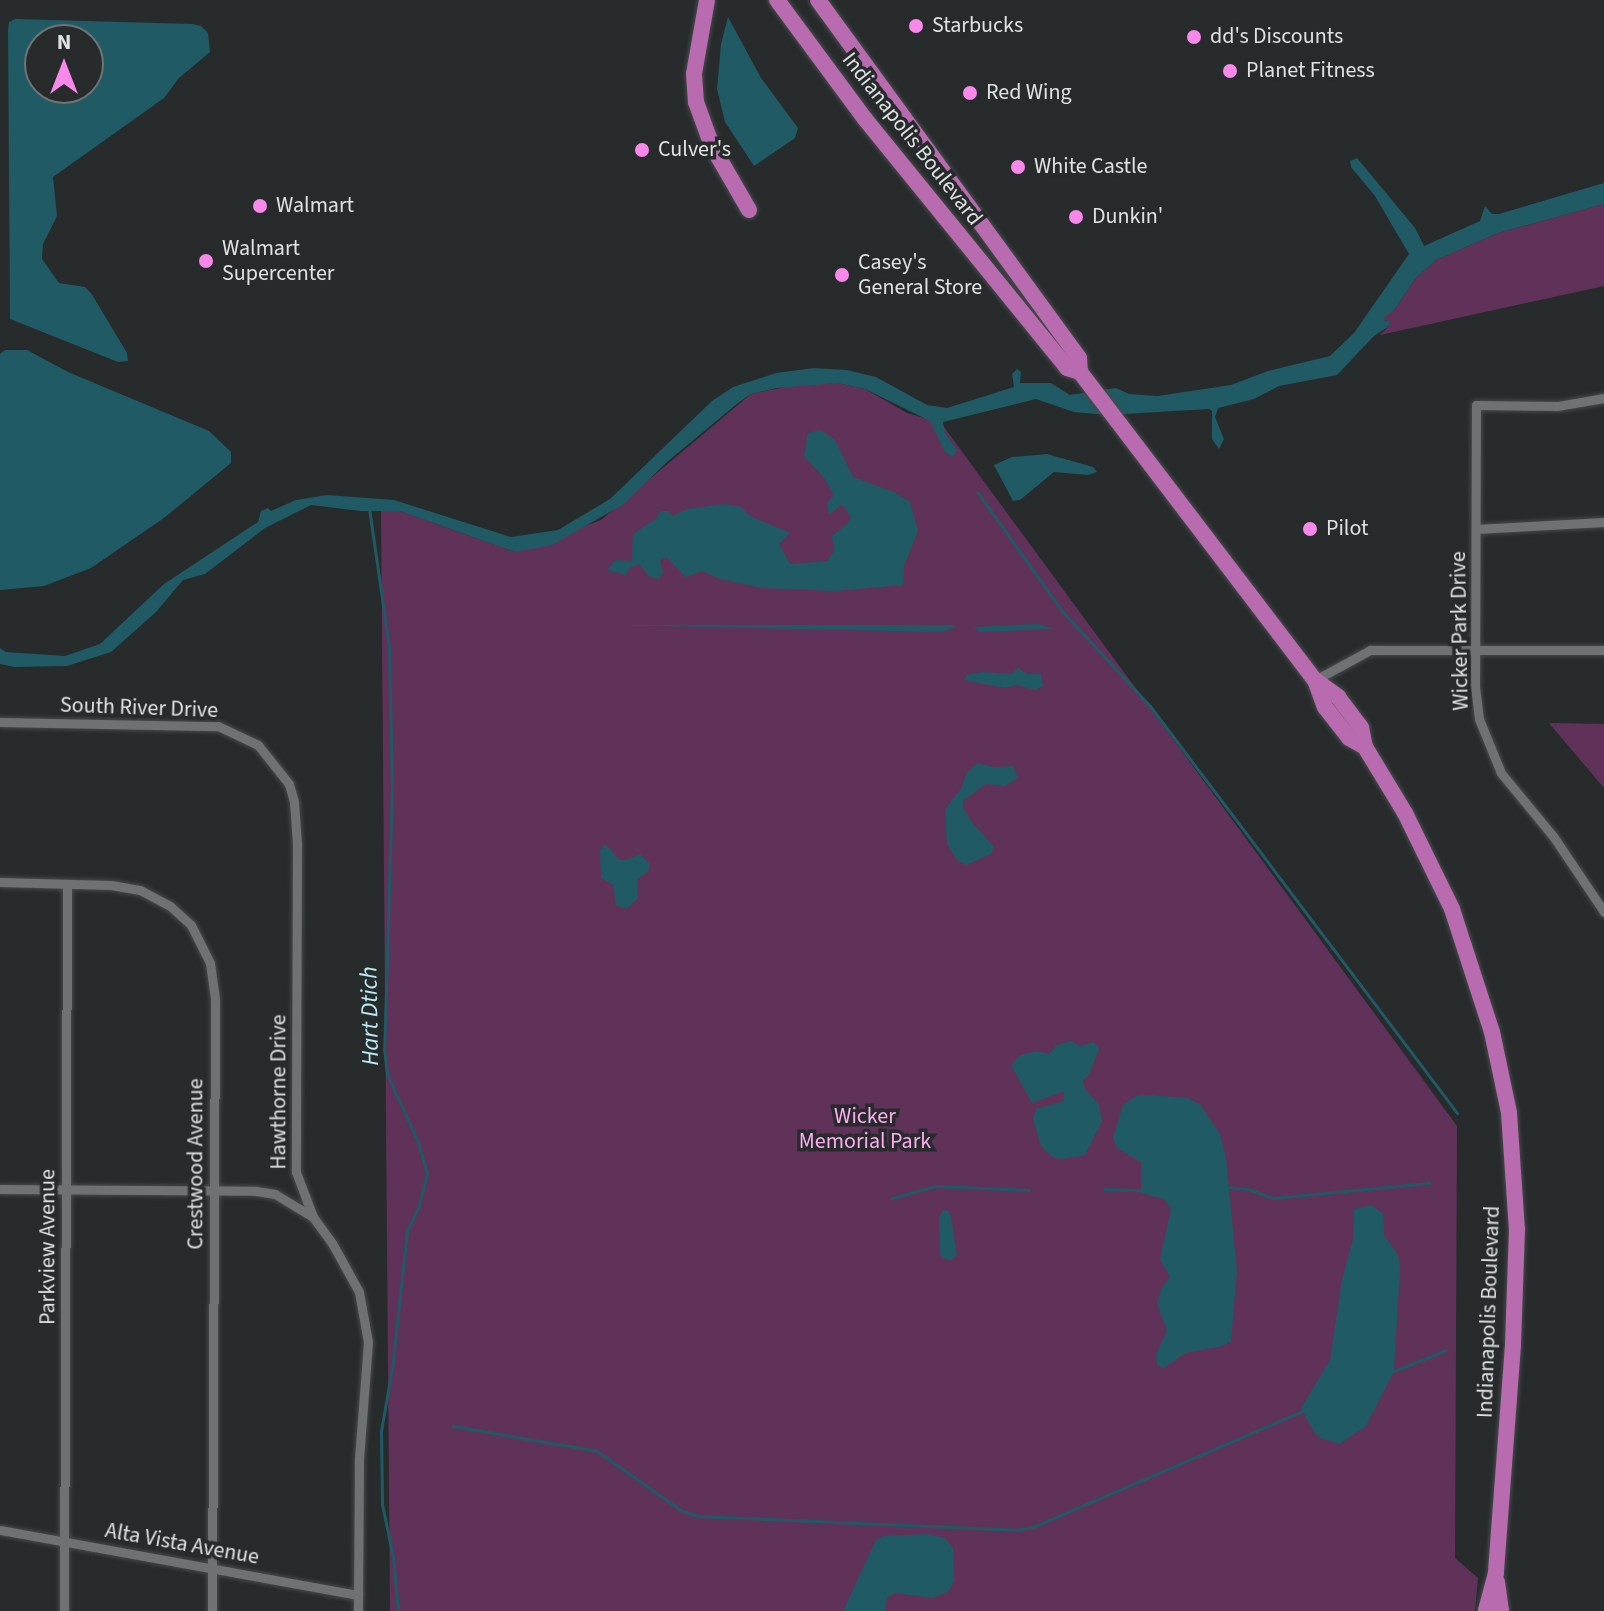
<!DOCTYPE html>
<html>
<head>
<meta charset="utf-8">
<style>
	body { margin:0 }
	#map { position:relative; width:1604px; height:1611px; overflow:hidden; background:#272b2c; font-family:"Source Sans 3",sans-serif }
	div>[style] { position:absolute }
	[style*='--x'] { left:calc(var(--x)*1px); top:calc(var(--y)*1px); width:calc(var(--w)*1px); rotate:calc(var(--a)*1deg) }
	.green>* { inset:0; background:#60325a }
	.water>* { inset:0; background:#205a64 }
	.stream>* { height:3px; margin:-1.5px; padding:0 1.5px; transform-origin:1.5px; border-radius:1.5px; background:#205a64 }
	.roads { filter:drop-shadow(0 0 2px #464a4a) drop-shadow(0 0 2px #464a4a) }
	.street>* { height:9px; margin:-4.5px; padding:0 4.5px; transform-origin:4.5px; border-radius:4.5px; background:#6e7273 }
	.highway>* { height:16px; margin:-8px; padding:0 8px; transform-origin:8px; border-radius:8px; background:#b86bae }
	.dots>* { width:22px; height:22px; translate:-50% -50%; box-sizing:border-box; border:4px solid #272b2c; border-radius:50% }
	span { translate:-50% -50%; white-space:nowrap; text-align:center; line-height:1.15; -webkit-text-stroke:7px #272b2c; paint-order:stroke }
	.poi-label { font-size:22px; color:#dfe2e2 }
	.left { translate:0 -50%; text-align:left }
	.street-label { font-size:22px; color:#dfe2e2 }
	.park-label { font-size:22px; color:#ffabf2 }
	.water-label { font-size:24px; color:#bbedf7; font-style:italic }
	.north { position:absolute; left:24px; top:24px; width:80px; height:80px; box-sizing:border-box; background:#272b2c; border:2px solid #717475; border-radius:50%; rotate:0deg; font-size:22px; font-weight:700; line-height:32px; text-align:center; color:#dfe2e2 }
	.north::after { content:''; display:block; margin:auto; width:28px; height:36px; background:#f888e9; clip-path:polygon(50% 0,100% 100%,50% 72%,0 100%) }
</style>
</head>
<body>
<div id="map">
	<div class="green">
		<i style="clip-path:polygon(1604px 204px,1604px 286px,1380px 335px,1389px 326px,1388px 320px,1383px 321px,1383px 318px,1395px 309px,1415px 279px,1436px 260px,1498px 233px)"></i>
		<i style="clip-path:polygon(837px 383px,865px 389px,907px 413px,941px 423px,1457px 1126px,1455px 1558px,1478px 1578px,1475px 1611px,390px 1611px,381px 510px,400px 511px,515px 552px,601px 520px,751px 394px,799px 384px)"></i>
		<i style="clip-path:polygon(1549px 723px,1604px 724px,1604px 788px)"></i>
	</div>
	<div class="water">
		<i style="clip-path:polygon(728px 17px,761px 78px,798px 128px,795px 138px,754px 166px,725px 122px,717px 89px,721px 44px)"></i>
		<i style="clip-path:polygon(evenodd,15px 19px,192px 24px,201px 26px,208px 33px,210px 52px,179px 78px,164px 98px,53px 177px,57px 216px,43px 244px,42px 259px,59px 283px,85px 287px,91px 293px,127px 353px,128px 361px,118px 362px,10px 319px,8px 30px,9px 22px,15px 19px,40px 40px,88px 40px,88px 88px,40px 88px,40px 40px)"></i>
		<i style="clip-path:polygon(1357px 158px,1415px 228px,1424px 246px,1480px 221px,1485px 206px,1492px 214px,1499px 214px,1604px 183px,1604px 204px,1498px 233px,1436px 260px,1415px 279px,1395px 309px,1384px 318px,1384px 321px,1389px 320px,1389px 326px,1374px 336px,1337px 375px,1279px 386px,1254px 399px,1218px 408px,1215px 417px,1224px 439px,1219px 449px,1212px 439px,1212px 411px,1209px 409px,1107px 415px,1074px 412px,1036px 399px,943px 422px,945px 433px,957px 450px,953px 457px,945px 452px,930px 421px,865px 389px,837px 383px,777px 388px,751px 394px,738px 403px,667px 462px,624px 504px,552px 545px,515px 552px,400px 511px,361px 511px,311px 505px,265px 528px,205px 574px,183px 580px,156px 612px,111px 652px,67px 666px,14px 667px,0 664px,0 648px,6px 652px,65px 656px,100px 644px,164px 584px,258px 522px,261px 511px,268px 508px,271px 511px,296px 500px,327px 495px,394px 500px,511px 537px,558px 530px,610px 499px,712px 401px,733px 387px,776px 373px,814px 368px,847px 370px,876px 377px,927px 405px,947px 408px,1014px 387px,1012px 374px,1017px 369px,1021px 372px,1020px 383px,1051px 383px,1070px 395px,1116px 388px,1129px 394px,1158px 396px,1231px 385px,1268px 371px,1330px 356px,1354px 333px,1409px 254px,1375px 196px,1351px 167px,1350px 161px)"></i>
		<i style="clip-path:polygon(5px 350px,27px 350px,68px 372px,209px 431px,231px 452px,231px 463px,164px 518px,91px 568px,44px 586px,0 590px,0 354px)"></i>
		<i style="clip-path:polygon(821px 430px,835px 440px,853px 477px,894px 492px,910px 502px,918px 531px,904px 566px,903px 585px,835px 591px,762px 588px,720px 579px,702px 571px,686px 577px,666px 557px,660px 560px,663px 572px,659px 579px,650px 577px,639px 564px,631px 567px,625px 575px,607px 570px,616px 560px,632px 561px,633px 534px,657px 518px,660px 511px,668px 511px,672px 516px,687px 509px,725px 504px,741px 507px,750px 516px,790px 533px,779px 544px,790px 564px,827px 561px,834px 551px,832px 536px,847px 524px,851px 517px,842px 504px,829px 515px,827px 503px,834px 495px,824px 478px,804px 456px,808px 433px)"></i>
		<i style="clip-path:polygon(1047px 454px,1093px 467px,1097px 472px,1088px 475px,1054px 472px,1020px 500px,1013px 501px,994px 465px,1012px 457px)"></i>
		<i style="clip-path:polygon(1038px 624px,1053px 629px,980px 632px,974px 627px)"></i>
		<i style="clip-path:polygon(609px 625px,951px 625px,956px 627px,941px 632px)"></i>
		<i style="clip-path:polygon(1018px 668px,1027px 674px,1041px 674px,1043px 686px,1035px 690px,1017px 685px,1005px 688px,964px 680px,967px 675px,981px 672px,1012px 674px)"></i>
		<i style="clip-path:polygon(978px 763px,994px 767px,1013px 766px,1018px 778px,1005px 786px,986px 784px,963px 801px,963px 808px,971px 821px,994px 847px,991px 854px,966px 865px,957px 860px,947px 844px,945px 809px,961px 789px,967px 772px)"></i>
		<i style="clip-path:polygon(606px 844px,619px 860px,627px 860px,640px 854px,650px 864px,649px 870px,637px 880px,638px 898px,626px 909px,616px 905px,613px 885px,601px 878px,600px 850px)"></i>
		<i style="clip-path:polygon(1071px 1041px,1080px 1046px,1094px 1042px,1099px 1049px,1089px 1075px,1083px 1080px,1085px 1089px,1099px 1105px,1102px 1121px,1085px 1155px,1062px 1159px,1052px 1157px,1041px 1146px,1033px 1119px,1036px 1109px,1064px 1101px,1064px 1091px,1032px 1103px,1011px 1065px,1019px 1056px,1035px 1051px,1049px 1054px,1057px 1045px)"></i>
		<i style="clip-path:polygon(1148px 1095px,1187px 1098px,1200px 1104px,1220px 1134px,1226px 1158px,1237px 1271px,1231px 1341px,1223px 1346px,1185px 1353px,1164px 1368px,1157px 1365px,1156px 1354px,1167px 1331px,1157px 1304px,1161px 1289px,1170px 1277px,1160px 1259px,1171px 1209px,1164px 1199px,1141px 1193px,1141px 1162px,1117px 1148px,1113px 1138px,1123px 1105px,1136px 1096px)"></i>
		<i style="clip-path:polygon(1372px 1205px,1383px 1214px,1384px 1235px,1398px 1255px,1400px 1267px,1394px 1371px,1366px 1426px,1340px 1444px,1320px 1438px,1314px 1432px,1301px 1408px,1330px 1360px,1342px 1280px,1353px 1239px,1354px 1209px)"></i>
		<i style="clip-path:polygon(943px 1210px,948px 1211px,951px 1217px,957px 1255px,951px 1260px,942px 1258px,940px 1253px,939px 1218px)"></i>
		<i style="clip-path:polygon(928px 1534px,945px 1538px,953px 1548px,954px 1581px,949px 1591px,933px 1598px,895px 1593px,887px 1598px,885px 1611px,843px 1611px,876px 1540px,884px 1536px)"></i>
	</div>
	<div class="stream">
		<i style="--x:978;--y:493;--w:146;--a:54.5"></i>
		<i style="--x:1063;--y:612;--w:128;--a:47.2"></i>
		<i style="--x:1150;--y:706;--w:510;--a:52.97"></i>
		<i style="--x:369;--y:508;--w:140;--a:81.8"></i>
		<i style="--x:389;--y:647;--w:139;--a:88.8"></i>
		<i style="--x:392;--y:786;--w:263;--a:91.7"></i>
		<i style="--x:384;--y:1049;--w:25;--a:83"></i>
		<i style="--x:387;--y:1074;--w:75;--a:65.5"></i>
		<i style="--x:418;--y:1142;--w:32;--a:74"></i>
		<i style="--x:427;--y:1173;--w:36;--a:104"></i>
		<i style="--x:418;--y:1208;--w:25;--a:116"></i>
		<i style="--x:407;--y:1231;--w:138;--a:96.2"></i>
		<i style="--x:392;--y:1368;--w:64;--a:99.9"></i>
		<i style="--x:381;--y:1431;--w:73;--a:89.2"></i>
		<i style="--x:382;--y:1504;--w:54;--a:78.3"></i>
		<i style="--x:393;--y:1557;--w:54;--a:84.7"></i>
		<i style="--x:1228;--y:1187;--w:20;--a:6"></i>
		<i style="--x:1248;--y:1189;--w:27;--a:20"></i>
		<i style="--x:1273;--y:1198;--w:157;--a:-5.5"></i>
		<i style="--x:1104;--y:1189;--w:36;--a:2"></i>
		<i style="--x:892;--y:1198;--w:46;--a:-15.3"></i>
		<i style="--x:936;--y:1186;--w:93;--a:2.5"></i>
		<i style="--x:1394;--y:1371;--w:56;--a:-22"></i>
		<i style="--x:453;--y:1426;--w:146;--a:9.8"></i>
		<i style="--x:597;--y:1451;--w:104;--a:35.2"></i>
		<i style="--x:682;--y:1511;--w:17;--a:17"></i>
		<i style="--x:698;--y:1516;--w:318;--a:2.5"></i>
		<i style="--x:1016;--y:1530;--w:17;--a:-10"></i>
		<i style="--x:1033;--y:1527;--w:293;--a:-23.3"></i>
	</div>
	<div class="roads">
		<div class="street">
			<i style="--x:1604;--y:398;--w:48;--a:170.3"></i>
			<i style="--x:1557;--y:406;--w:81;--a:-179.3"></i>
			<i style="--x:1476;--y:405;--w:281;--a:90.2"></i>
			<i style="--x:1475;--y:686;--w:33;--a:83"></i>
			<i style="--x:1479;--y:719;--w:58;--a:67.8"></i>
			<i style="--x:1501;--y:773;--w:82;--a:50.5"></i>
			<i style="--x:1553;--y:836;--w:92;--a:56.1"></i>
			<i style="--x:1476;--y:529;--w:128;--a:-3.1"></i>
			<i style="--x:1315;--y:680;--w:63;--a:-28.6"></i>
			<i style="--x:1370;--y:650;--w:234;--a:0"></i>
			<i style="--x:0;--y:722;--w:218;--a:1.1"></i>
			<i style="--x:218;--y:726;--w:44;--a:25.4"></i>
			<i style="--x:258;--y:745;--w:50;--a:51.5"></i>
			<i style="--x:289;--y:784;--w:19;--a:74"></i>
			<i style="--x:294;--y:802;--w:42;--a:85.9"></i>
			<i style="--x:297;--y:844;--w:328;--a:90.2"></i>
			<i style="--x:296;--y:1172;--w:48;--a:69.3"></i>
			<i style="--x:313;--y:1217;--w:32;--a:54"></i>
			<i style="--x:332;--y:1243;--w:56;--a:61.1"></i>
			<i style="--x:359;--y:1292;--w:51;--a:79.8"></i>
			<i style="--x:368;--y:1342;--w:118;--a:94.4"></i>
			<i style="--x:359;--y:1460;--w:151;--a:90.4"></i>
			<i style="--x:0;--y:882;--w:111;--a:1.5"></i>
			<i style="--x:111;--y:885;--w:29;--a:10"></i>
			<i style="--x:140;--y:890;--w:34;--a:28"></i>
			<i style="--x:170;--y:906;--w:28;--a:42"></i>
			<i style="--x:191;--y:925;--w:42;--a:63.4"></i>
			<i style="--x:210;--y:963;--w:37;--a:82"></i>
			<i style="--x:215;--y:1000;--w:611;--a:90.28"></i>
			<i style="--x:0;--y:1189;--w:256;--a:0.4"></i>
			<i style="--x:256;--y:1191;--w:19;--a:9"></i>
			<i style="--x:275;--y:1194;--w:44;--a:31.2"></i>
			<i style="--x:0;--y:1530;--w:364;--a:10.3"></i>
			<i style="--x:64;--y:1611;--w:727;--a:-89.76"></i>
		</div>
		<div class="highway">
			<i style="--x:707;--y:0;--w:75;--a:100"></i>
			<i style="--x:694;--y:74;--w:28;--a:86"></i>
			<i style="--x:696;--y:102;--w:47;--a:70"></i>
			<i style="--x:712;--y:146;--w:74;--a:60"></i>
			<i style="--x:777;--y:0;--w:148;--a:53.5"></i>
			<i style="--x:865;--y:119;--w:321;--a:50.9"></i>
			<i style="--x:1067;--y:368;--w:14;--a:17"></i>
			<i style="--x:818;--y:0;--w:443;--a:53.9"></i>
			<i style="--x:1079;--y:358;--w:14;--a:86"></i>
			<i style="--x:1080;--y:372;--w:387;--a:52.7"></i>
			<i style="--x:1315;--y:680;--w:29;--a:36"></i>
			<i style="--x:1338;--y:697;--w:39;--a:53"></i>
			<i style="--x:1361;--y:728;--w:19;--a:78"></i>
			<i style="--x:1365;--y:747;--w:77;--a:58.8"></i>
			<i style="--x:1405;--y:813;--w:107;--a:63.9"></i>
			<i style="--x:1452;--y:909;--w:129;--a:72"></i>
			<i style="--x:1492;--y:1032;--w:83;--a:78.1"></i>
			<i style="--x:1509;--y:1113;--w:116;--a:86.1"></i>
			<i style="--x:1517;--y:1229;--w:116;--a:92"></i>
			<i style="--x:1513;--y:1345;--w:229;--a:94.3"></i>
			<i style="--x:1496;--y:1573;--w:39;--a:105"></i>
			<i style="--x:1315;--y:680;--w:29;--a:70"></i>
			<i style="--x:1325;--y:707;--w:39;--a:52"></i>
			<i style="--x:1349;--y:738;--w:18;--a:29"></i>
			<i style="--x:1497;--y:1582;--w:29;--a:82"></i>
		</div>
	</div>
	<div class="dots">
		<i style="left:916px;top:26px;background:#f888e9"></i>
		<i style="left:1194px;top:37px;background:#f888e9"></i>
		<i style="left:1230px;top:71px;background:#f888e9"></i>
		<i style="left:970px;top:93px;background:#f888e9"></i>
		<i style="left:642px;top:150px;background:#f888e9"></i>
		<i style="left:1018px;top:167px;background:#f888e9"></i>
		<i style="left:260px;top:206px;background:#f888e9"></i>
		<i style="left:1076px;top:217px;background:#f888e9"></i>
		<i style="left:206px;top:261px;background:#f888e9"></i>
		<i style="left:842px;top:275px;background:#f888e9"></i>
		<i style="left:1310px;top:529px;background:#f888e9"></i>
	</div>
	<div class="poi-label">
		<span class="left" style="left:932px;top:26px">Starbucks</span>
		<span class="left" style="left:1210px;top:37px">dd's Discounts</span>
		<span class="left" style="left:1246px;top:71px">Planet Fitness</span>
		<span class="left" style="left:986px;top:93px">Red Wing</span>
		<span class="left" style="left:658px;top:150px">Culver's</span>
		<span class="left" style="left:1034px;top:167px">White Castle</span>
		<span class="left" style="left:276px;top:206px">Walmart</span>
		<span class="left" style="left:1092px;top:217px">Dunkin'</span>
		<span class="left" style="left:222px;top:261px">Walmart<br>Supercenter</span>
		<span class="left" style="left:858px;top:275px">Casey's<br>General Store</span>
		<span class="left" style="left:1326px;top:529px">Pilot</span>
	</div>
	<div class="street-label">
		<span style="left:912px;top:139px;rotate:52deg">Indianapolis Boulevard</span>
		<span style="left:1460px;top:631px;rotate:-91deg">Wicker Park Drive</span>
		<span style="left:139px;top:708px;rotate:2deg">South River Drive</span>
		<span style="left:279px;top:1092px;rotate:-90deg">Hawthorne Drive</span>
		<span style="left:196px;top:1164px;rotate:-90deg">Crestwood Avenue</span>
		<span style="left:48px;top:1247px;rotate:-90deg">Parkview Avenue</span>
		<span style="left:1489px;top:1312px;rotate:-88deg">Indianapolis Boulevard</span>
		<span style="left:182px;top:1544px;rotate:10deg">Alta Vista Avenue</span>
	</div>
	<div class="park-label">
		<span style="left:865px;top:1129px">Wicker<br>Memorial Park</span>
	</div>
	<div class="water-label">
		<span style="left:370px;top:1016px;rotate:-91deg">Hart Dtich</span>
	</div>
	<div class="north">N</div>
</div>
</body>
</html>
